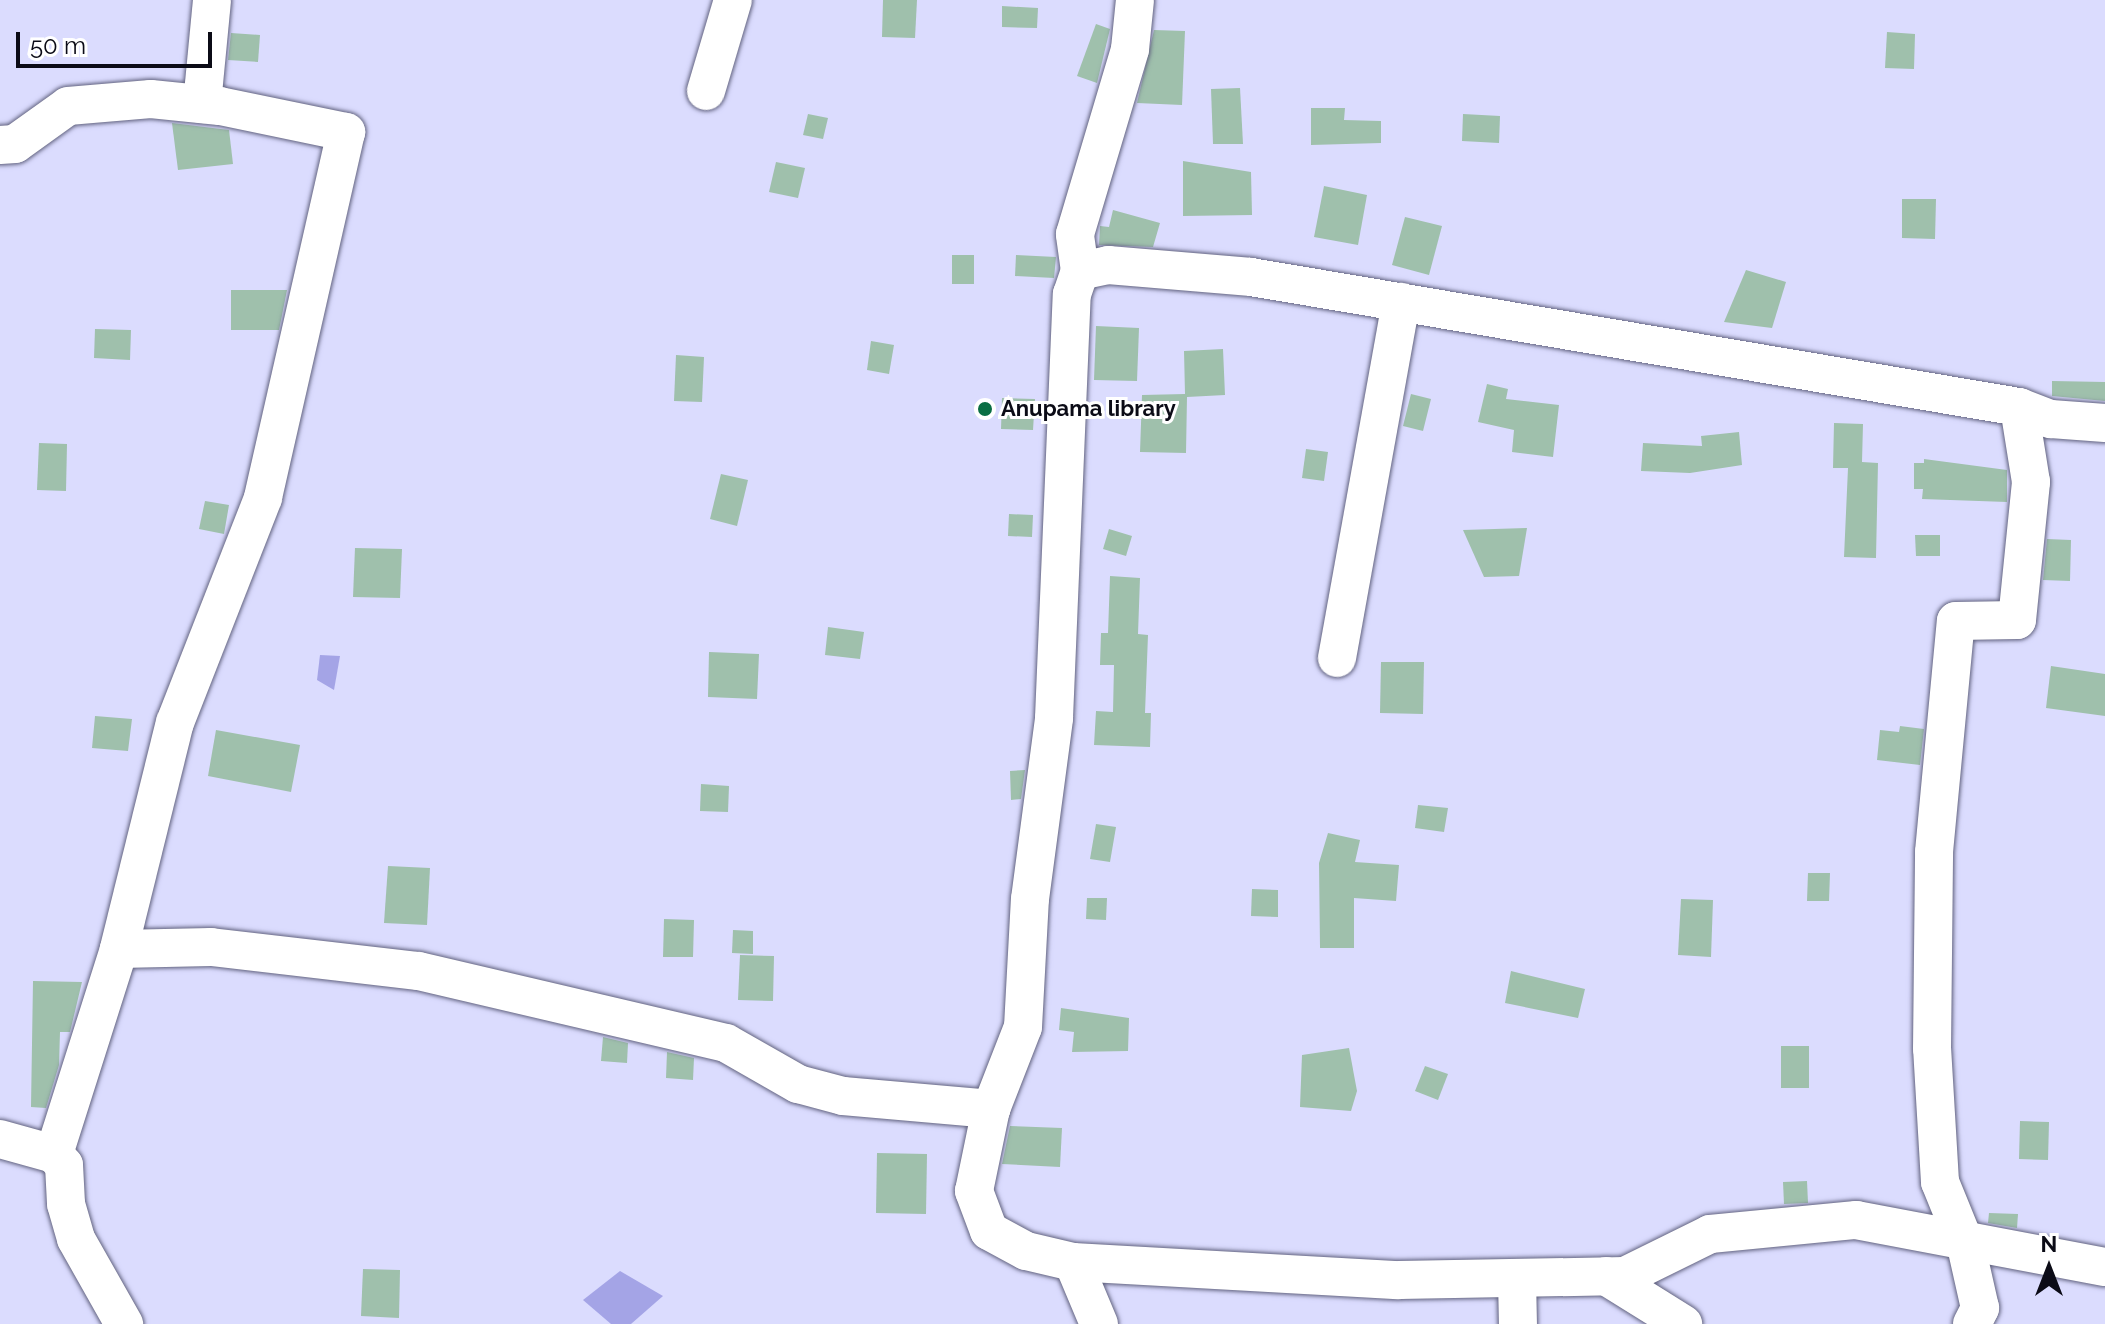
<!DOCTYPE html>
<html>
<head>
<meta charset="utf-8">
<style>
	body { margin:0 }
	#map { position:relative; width:2105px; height:1324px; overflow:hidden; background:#dbdcfe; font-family:Raleway,sans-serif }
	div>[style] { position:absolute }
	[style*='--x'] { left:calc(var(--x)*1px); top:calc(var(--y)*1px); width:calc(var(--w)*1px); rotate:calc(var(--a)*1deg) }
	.water>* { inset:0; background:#a4a4e6 }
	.building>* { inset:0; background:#9fc0ac }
	.roads { filter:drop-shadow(0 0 2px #626380) drop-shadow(0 0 2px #626380) }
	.minor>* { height:38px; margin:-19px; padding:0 19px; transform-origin:19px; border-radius:19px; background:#fff }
	.dots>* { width:22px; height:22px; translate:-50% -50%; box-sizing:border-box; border:4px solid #fff; border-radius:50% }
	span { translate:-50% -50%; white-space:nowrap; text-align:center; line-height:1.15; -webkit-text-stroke:6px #fff; paint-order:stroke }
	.poi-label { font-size:22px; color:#0b0b16; font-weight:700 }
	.left { translate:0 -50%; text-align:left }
	.north { position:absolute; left:2009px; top:1228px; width:80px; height:80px; -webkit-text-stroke:6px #fff; paint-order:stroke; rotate:0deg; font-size:22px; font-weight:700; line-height:32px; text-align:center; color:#0b0b16 }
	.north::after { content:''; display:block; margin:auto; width:28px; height:36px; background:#0b0b16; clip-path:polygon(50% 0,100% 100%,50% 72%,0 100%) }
	.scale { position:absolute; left:16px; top:32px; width:196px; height:36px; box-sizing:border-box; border:4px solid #0b0b16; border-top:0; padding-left:10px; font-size:24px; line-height:28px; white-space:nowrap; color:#0b0b16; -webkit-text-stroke:6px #fff; paint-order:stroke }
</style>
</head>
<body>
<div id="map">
	<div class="water">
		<i style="clip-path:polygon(320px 655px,340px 656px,334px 690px,317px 680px)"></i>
		<i style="clip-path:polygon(620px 1271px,663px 1296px,631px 1324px,611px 1324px,583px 1300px)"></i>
	</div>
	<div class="building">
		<i style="clip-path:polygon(883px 0,917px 0,915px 38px,882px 37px)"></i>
		<i style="clip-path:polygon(1002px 6px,1038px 8px,1037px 28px,1002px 27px)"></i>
		<i style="clip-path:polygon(1096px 24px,1110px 29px,1097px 83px,1077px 76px)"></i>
		<i style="clip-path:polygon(1154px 30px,1185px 31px,1182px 105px,1137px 103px)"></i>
		<i style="clip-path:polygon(1887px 32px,1915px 34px,1914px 69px,1885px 68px)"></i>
		<i style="clip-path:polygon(231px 33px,260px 35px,258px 62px,228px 60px)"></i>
		<i style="clip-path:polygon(1240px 88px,1243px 144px,1213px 144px,1211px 89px)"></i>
		<i style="clip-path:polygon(1311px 108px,1345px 108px,1344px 120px,1381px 121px,1381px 143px,1311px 145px)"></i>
		<i style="clip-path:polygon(808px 114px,828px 118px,823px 139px,803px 135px)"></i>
		<i style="clip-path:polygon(1463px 114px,1500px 116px,1499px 143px,1462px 141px)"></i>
		<i style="clip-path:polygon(172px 123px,229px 130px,233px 164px,178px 170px)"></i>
		<i style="clip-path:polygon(1183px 161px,1251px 172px,1252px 215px,1183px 216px)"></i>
		<i style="clip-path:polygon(776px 162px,805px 168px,798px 198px,769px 192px)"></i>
		<i style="clip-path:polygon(1324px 186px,1367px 195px,1358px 245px,1314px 237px)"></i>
		<i style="clip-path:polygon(1902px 199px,1936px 199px,1935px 239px,1902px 238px)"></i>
		<i style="clip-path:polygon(1113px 210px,1160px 223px,1153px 247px,1099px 245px,1100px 226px,1109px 227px)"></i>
		<i style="clip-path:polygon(1405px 217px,1442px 226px,1429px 275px,1392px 265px)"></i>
		<i style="clip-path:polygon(952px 255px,974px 255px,974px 284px,952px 284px)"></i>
		<i style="clip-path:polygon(1016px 255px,1056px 257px,1054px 278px,1015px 276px)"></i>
		<i style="clip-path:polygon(1746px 270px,1786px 282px,1772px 328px,1724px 322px)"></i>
		<i style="clip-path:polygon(231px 290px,287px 290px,279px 330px,231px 330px)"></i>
		<i style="clip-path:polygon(1096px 326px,1139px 328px,1137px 381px,1094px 380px)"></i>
		<i style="clip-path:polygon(95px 329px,131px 330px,130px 360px,94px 358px)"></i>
		<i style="clip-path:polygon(871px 341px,894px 345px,889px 374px,867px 370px)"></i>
		<i style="clip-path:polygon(1223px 349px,1225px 395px,1187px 397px,1186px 453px,1140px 452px,1142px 395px,1185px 394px,1184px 351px)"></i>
		<i style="clip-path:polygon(676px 355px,704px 357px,702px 402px,674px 401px)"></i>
		<i style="clip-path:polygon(2052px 381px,2105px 382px,2105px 401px,2052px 396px)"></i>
		<i style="clip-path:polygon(1487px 384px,1508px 389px,1506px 399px,1559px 405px,1553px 457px,1512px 452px,1514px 430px,1478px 422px)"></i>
		<i style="clip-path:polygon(1411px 394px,1431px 399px,1423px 431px,1403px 426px)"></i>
		<i style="clip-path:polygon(1002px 398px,1035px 399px,1033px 430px,1001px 429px)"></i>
		<i style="clip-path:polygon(1834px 423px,1863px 424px,1862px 462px,1878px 463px,1876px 558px,1844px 557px,1848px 468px,1833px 468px)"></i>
		<i style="clip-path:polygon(1739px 432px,1742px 465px,1690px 473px,1641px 471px,1643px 443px,1702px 446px,1701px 436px)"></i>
		<i style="clip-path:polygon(39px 443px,67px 444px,66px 491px,37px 490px)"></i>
		<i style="clip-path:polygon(1306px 449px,1328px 452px,1324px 481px,1302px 478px)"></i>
		<i style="clip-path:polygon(1924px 459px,2007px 470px,2007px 502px,1922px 499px,1923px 489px,1914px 489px,1914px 463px,1924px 463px)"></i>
		<i style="clip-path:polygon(721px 474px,748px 480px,737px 526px,710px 519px)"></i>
		<i style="clip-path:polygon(205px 501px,229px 505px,224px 534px,199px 529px)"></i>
		<i style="clip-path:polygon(1009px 514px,1033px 515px,1032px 537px,1008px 536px)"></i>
		<i style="clip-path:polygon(1527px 528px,1519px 576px,1484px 577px,1463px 530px)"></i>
		<i style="clip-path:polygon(1109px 529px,1132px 536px,1126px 556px,1103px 549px)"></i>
		<i style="clip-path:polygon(1915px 535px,1940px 535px,1940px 556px,1916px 556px)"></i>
		<i style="clip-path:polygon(2047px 539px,2071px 540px,2070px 581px,2043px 580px)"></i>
		<i style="clip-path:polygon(355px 548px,402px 549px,400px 598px,353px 597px)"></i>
		<i style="clip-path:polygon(1110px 576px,1140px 578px,1138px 634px,1148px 635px,1145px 713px,1151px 713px,1150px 747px,1094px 745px,1096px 711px,1113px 712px,1114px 665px,1100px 665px,1101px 633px,1108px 633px)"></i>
		<i style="clip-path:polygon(828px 627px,864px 632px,860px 659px,825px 655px)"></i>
		<i style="clip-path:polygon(709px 652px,759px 654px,757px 699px,708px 697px)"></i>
		<i style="clip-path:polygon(1381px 662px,1424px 662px,1423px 714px,1380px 713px)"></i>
		<i style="clip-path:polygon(2051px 666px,2105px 674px,2105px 716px,2046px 708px)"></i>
		<i style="clip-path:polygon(95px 716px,132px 719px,128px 751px,92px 748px)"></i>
		<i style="clip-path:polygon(1900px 726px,1924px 729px,1920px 765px,1877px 760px,1880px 730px,1899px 732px)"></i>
		<i style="clip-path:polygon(216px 730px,300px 745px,291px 792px,208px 776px)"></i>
		<i style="clip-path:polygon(1025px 770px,1021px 799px,1011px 800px,1010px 771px)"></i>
		<i style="clip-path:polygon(701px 784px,729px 786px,728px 812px,700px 811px)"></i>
		<i style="clip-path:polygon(1418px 805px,1448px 808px,1444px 832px,1415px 828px)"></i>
		<i style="clip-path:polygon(1096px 824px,1116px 827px,1110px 862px,1090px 859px)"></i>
		<i style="clip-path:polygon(1328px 833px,1360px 840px,1355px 862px,1399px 865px,1396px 901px,1354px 898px,1354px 948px,1320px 948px,1319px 863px)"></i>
		<i style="clip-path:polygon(388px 866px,430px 868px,427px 925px,384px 923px)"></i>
		<i style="clip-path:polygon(1808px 873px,1830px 873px,1829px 901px,1807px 901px)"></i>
		<i style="clip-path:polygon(1252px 889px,1278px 890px,1278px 917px,1251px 916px)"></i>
		<i style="clip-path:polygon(1087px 898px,1107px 898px,1106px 920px,1086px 919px)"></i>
		<i style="clip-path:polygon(1681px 899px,1713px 900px,1711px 957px,1678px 955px)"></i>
		<i style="clip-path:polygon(664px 919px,694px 920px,693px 957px,663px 957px)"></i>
		<i style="clip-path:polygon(733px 930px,753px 931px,753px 954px,732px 953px)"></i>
		<i style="clip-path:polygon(740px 955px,774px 956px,773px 1001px,738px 1000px)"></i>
		<i style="clip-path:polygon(1511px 971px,1585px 989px,1578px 1018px,1505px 1003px)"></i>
		<i style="clip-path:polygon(33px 981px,82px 982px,70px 1032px,60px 1032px,59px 1065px,46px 1108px,31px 1107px)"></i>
		<i style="clip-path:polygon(1061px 1008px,1129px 1018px,1128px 1051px,1072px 1052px,1074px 1032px,1059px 1030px)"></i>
		<i style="clip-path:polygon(603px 1037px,628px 1043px,627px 1063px,601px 1061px)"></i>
		<i style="clip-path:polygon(1781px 1046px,1809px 1046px,1809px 1088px,1781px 1088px)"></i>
		<i style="clip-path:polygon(1349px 1048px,1357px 1091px,1351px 1111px,1300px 1107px,1302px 1055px)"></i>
		<i style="clip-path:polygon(667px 1052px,694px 1058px,693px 1080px,666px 1078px)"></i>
		<i style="clip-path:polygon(1425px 1066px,1448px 1074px,1438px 1100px,1415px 1091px)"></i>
		<i style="clip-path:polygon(2020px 1121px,2049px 1122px,2048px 1160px,2019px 1159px)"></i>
		<i style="clip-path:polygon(1010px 1126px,1062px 1128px,1060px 1167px,1002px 1164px)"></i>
		<i style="clip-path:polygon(877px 1153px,927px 1154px,926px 1214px,876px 1213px)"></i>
		<i style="clip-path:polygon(1807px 1181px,1808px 1203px,1784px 1204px,1783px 1182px)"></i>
		<i style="clip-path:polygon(1989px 1213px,2018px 1214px,2017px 1228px,1988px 1223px)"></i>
		<i style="clip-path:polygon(363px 1269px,400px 1270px,399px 1318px,361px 1316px)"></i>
	</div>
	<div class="roads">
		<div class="minor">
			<i style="--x:706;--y:91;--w:95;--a:-73.5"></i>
			<i style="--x:202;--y:104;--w:104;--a:-84.5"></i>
			<i style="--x:0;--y:145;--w:15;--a:-4"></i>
			<i style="--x:15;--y:144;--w:65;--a:-35.6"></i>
			<i style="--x:68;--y:106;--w:83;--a:-4.8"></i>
			<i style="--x:151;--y:99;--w:69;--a:5.8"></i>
			<i style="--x:220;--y:106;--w:129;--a:11.7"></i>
			<i style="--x:346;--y:132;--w:375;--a:102.8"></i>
			<i style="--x:263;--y:498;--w:241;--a:111.4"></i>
			<i style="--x:175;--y:722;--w:234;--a:103.9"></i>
			<i style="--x:1080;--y:271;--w:29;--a:-12"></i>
			<i style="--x:1108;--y:265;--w:144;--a:4.8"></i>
			<i style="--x:1251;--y:277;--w:779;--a:9.61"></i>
			<i style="--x:2019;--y:407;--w:34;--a:21"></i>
			<i style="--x:2051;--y:419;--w:54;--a:4.2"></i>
			<i style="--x:1337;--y:658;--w:362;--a:-79.8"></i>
			<i style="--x:0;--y:1139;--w:56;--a:15.5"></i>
			<i style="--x:54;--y:1154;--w:15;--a:48"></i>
			<i style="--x:64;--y:1165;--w:39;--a:87"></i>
			<i style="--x:66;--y:1204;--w:36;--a:74"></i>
			<i style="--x:76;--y:1239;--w:98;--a:60.5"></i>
			<i style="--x:54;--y:1154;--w:215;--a:-72.4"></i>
			<i style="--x:119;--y:949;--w:92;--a:-1.2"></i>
			<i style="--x:211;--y:947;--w:209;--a:6.6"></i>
			<i style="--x:419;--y:971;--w:315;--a:13.2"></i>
			<i style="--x:726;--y:1043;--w:83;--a:29.7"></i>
			<i style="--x:798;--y:1084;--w:47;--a:14.9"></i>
			<i style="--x:843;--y:1096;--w:149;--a:5"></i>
			<i style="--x:1073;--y:1262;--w:326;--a:3.2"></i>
			<i style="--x:1399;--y:1280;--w:226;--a:-1"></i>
			<i style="--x:1625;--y:1276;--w:95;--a:-26.3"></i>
			<i style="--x:1710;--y:1234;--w:147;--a:-5.5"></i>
			<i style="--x:1856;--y:1220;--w:253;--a:10.7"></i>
			<i style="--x:1606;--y:1276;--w:91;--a:31.9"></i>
			<i style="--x:1517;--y:1278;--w:46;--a:88.8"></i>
			<i style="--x:1099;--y:1324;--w:67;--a:-112.8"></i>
			<i style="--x:1073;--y:1262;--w:48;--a:-166.8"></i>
			<i style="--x:1026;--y:1251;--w:42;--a:-151.6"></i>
			<i style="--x:989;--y:1231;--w:43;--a:-110.6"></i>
			<i style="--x:974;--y:1191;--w:84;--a:-78.3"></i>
			<i style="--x:991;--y:1109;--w:88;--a:-68.7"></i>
			<i style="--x:1023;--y:1027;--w:128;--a:-86.9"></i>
			<i style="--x:1030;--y:899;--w:183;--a:-82.4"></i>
			<i style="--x:1054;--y:718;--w:424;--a:-87.6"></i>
			<i style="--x:1072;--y:294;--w:24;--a:-71"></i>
			<i style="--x:1080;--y:271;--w:37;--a:-98"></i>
			<i style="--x:1075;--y:234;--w:193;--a:-73.4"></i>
			<i style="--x:1130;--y:49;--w:49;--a:-84.2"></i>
			<i style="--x:1972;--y:1324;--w:18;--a:-63"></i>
			<i style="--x:1980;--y:1308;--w:64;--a:-102.7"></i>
			<i style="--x:1966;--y:1246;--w:69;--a:-112.1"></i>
			<i style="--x:1940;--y:1182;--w:133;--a:-93.4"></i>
			<i style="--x:1932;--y:1049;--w:197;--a:-89.4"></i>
			<i style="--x:1934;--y:852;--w:232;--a:-84.6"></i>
			<i style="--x:1956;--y:621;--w:61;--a:-0.9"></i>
			<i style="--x:2017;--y:620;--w:139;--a:-84.2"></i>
			<i style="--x:2031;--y:482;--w:76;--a:-99.1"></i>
		</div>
	</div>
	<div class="dots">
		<i style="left:985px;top:409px;background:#096d43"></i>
	</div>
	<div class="poi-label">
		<span class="left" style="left:1001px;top:409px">Anupama library</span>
	</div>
	<div class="north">N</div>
	<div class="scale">50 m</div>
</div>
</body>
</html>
